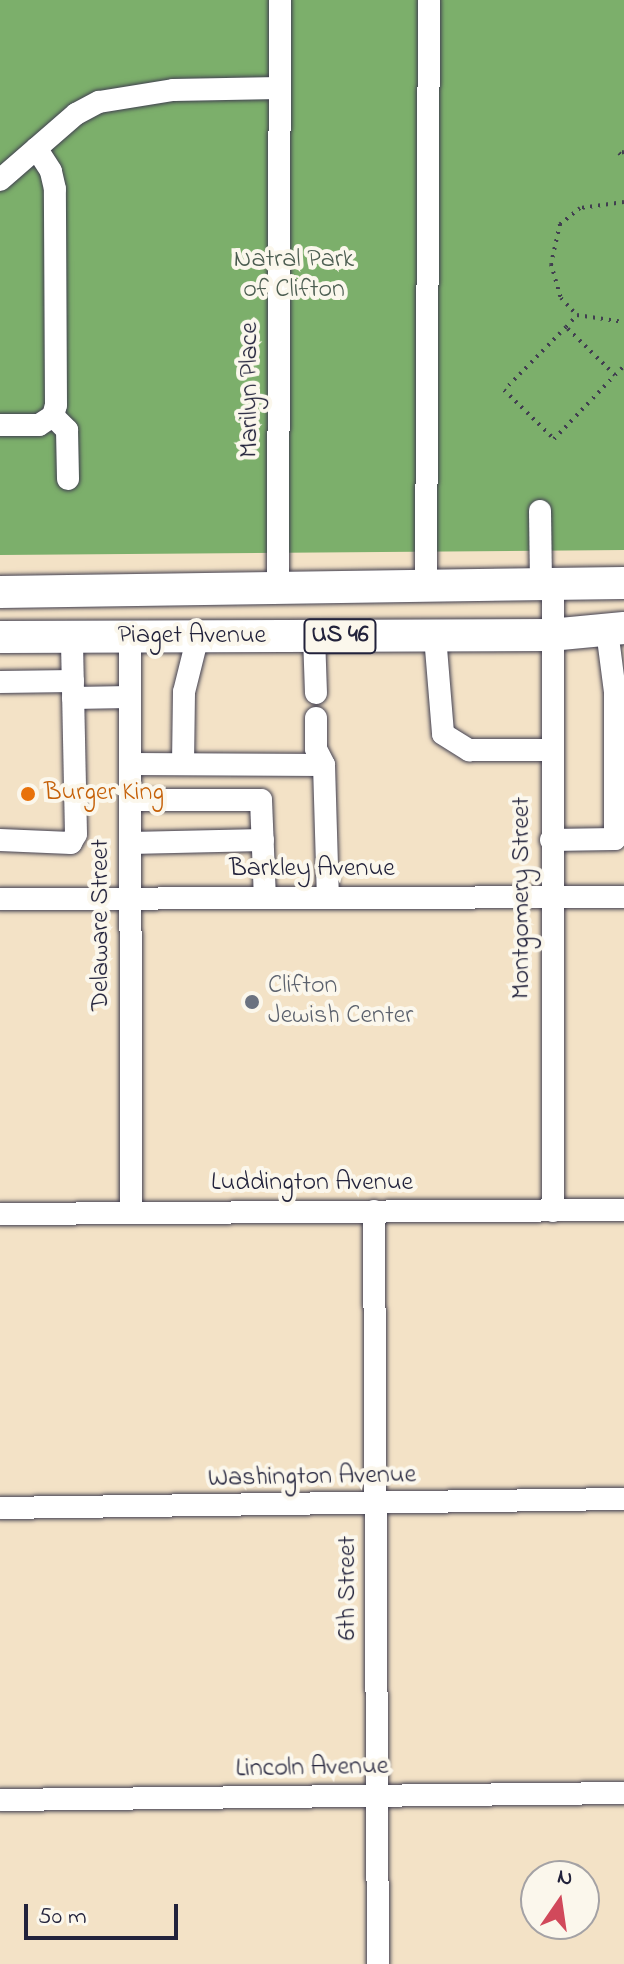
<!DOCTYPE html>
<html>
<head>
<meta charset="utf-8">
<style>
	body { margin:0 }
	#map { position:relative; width:624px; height:1964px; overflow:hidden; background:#f3e2c6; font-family:"Indie Flower",sans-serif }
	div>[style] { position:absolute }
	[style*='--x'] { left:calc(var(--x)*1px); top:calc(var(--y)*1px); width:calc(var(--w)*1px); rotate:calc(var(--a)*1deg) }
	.forest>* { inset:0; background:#7caf6b }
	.path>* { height:4px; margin-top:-2px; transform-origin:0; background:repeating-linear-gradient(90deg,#413f50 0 2px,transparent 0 8px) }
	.roads { filter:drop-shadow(0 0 2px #413f50) drop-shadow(0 0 2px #413f50) }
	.minor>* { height:22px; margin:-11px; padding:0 11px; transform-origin:11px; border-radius:11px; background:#fff }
	.highway>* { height:32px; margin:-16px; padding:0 16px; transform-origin:16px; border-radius:16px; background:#fff }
	.dots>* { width:22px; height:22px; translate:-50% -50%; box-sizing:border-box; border:4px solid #fbf7ec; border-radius:50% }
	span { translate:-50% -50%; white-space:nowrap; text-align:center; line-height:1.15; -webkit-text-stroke:8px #fbf7ec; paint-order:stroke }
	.shield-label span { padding:2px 6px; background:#fbf7ec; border:2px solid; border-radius:6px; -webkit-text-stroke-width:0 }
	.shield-label { font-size:24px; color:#22223b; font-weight:700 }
	.park-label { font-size:26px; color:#4c5d51 }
	.street-label { font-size:26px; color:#22223b }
	.food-label { font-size:26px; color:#c56008 }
	.left { translate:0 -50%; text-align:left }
	.worship-label { font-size:26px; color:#5b616d }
	.north { position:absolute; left:520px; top:1860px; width:80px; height:80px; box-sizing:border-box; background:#fbf7ec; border:2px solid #a4a2a5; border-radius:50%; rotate:13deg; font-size:22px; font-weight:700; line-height:32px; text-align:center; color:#22223b }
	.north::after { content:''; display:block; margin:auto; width:28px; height:36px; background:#d1495b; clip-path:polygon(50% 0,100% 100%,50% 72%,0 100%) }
	.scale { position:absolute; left:24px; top:1904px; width:154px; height:36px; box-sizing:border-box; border:4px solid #22223b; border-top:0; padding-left:10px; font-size:24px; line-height:28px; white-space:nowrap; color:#22223b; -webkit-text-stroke:6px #fbf7ec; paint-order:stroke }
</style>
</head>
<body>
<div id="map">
	<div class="forest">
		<i style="clip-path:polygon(0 0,624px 0,624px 550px,0 555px)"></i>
	</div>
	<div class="path">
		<i style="--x:624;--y:152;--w:5;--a:169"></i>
		<i style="--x:619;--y:153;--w:7;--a:45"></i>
		<i style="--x:624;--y:202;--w:44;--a:172.2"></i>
		<i style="--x:580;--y:208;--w:26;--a:141"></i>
		<i style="--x:560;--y:224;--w:41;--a:102.7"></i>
		<i style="--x:551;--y:264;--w:35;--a:74"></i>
		<i style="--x:561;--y:298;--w:23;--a:47"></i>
		<i style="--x:577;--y:315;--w:48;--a:8.5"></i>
		<i style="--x:566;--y:327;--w:88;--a:134.5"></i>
		<i style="--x:504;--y:390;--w:70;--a:44.4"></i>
		<i style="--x:554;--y:439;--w:88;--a:-46.4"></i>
		<i style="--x:615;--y:375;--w:69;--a:-135.6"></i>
		<i style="--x:566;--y:327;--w:16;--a:-47"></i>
		<i style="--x:615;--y:375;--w:13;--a:-45"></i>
	</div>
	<div class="roads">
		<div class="minor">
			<i style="--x:0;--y:180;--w:101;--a:-41"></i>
			<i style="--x:76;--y:114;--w:26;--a:-28"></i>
			<i style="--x:99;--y:102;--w:75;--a:-9.2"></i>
			<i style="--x:173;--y:90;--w:106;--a:-1.1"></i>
			<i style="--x:53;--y:416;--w:20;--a:45"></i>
			<i style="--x:67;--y:430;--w:49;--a:88.8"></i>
			<i style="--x:0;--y:425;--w:39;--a:0"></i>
			<i style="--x:39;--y:425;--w:17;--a:-33"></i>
			<i style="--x:53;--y:416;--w:11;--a:-75"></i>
			<i style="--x:56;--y:405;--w:216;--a:-90.3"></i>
			<i style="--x:55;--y:189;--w:18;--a:-103"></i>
			<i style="--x:51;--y:171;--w:27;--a:-123"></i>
			<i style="--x:540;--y:511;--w:75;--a:89.2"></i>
			<i style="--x:426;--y:586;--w:586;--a:-89.71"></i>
			<i style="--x:278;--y:588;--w:588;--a:-89.81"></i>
			<i style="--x:130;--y:636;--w:577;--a:89.9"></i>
			<i style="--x:314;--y:636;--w:57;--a:88"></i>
			<i style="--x:435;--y:636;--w:98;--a:85.3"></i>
			<i style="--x:443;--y:734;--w:31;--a:32"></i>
			<i style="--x:469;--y:750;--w:82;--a:0"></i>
			<i style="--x:0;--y:682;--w:73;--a:-0.8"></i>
			<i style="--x:73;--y:698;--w:57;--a:-1"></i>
			<i style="--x:316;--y:718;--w:31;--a:90"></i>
			<i style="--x:316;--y:749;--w:18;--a:63"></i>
			<i style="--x:324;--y:765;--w:133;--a:88.3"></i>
			<i style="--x:130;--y:764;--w:194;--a:0.3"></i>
			<i style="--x:183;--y:764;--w:72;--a:-89.2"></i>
			<i style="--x:184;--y:692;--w:58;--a:-76"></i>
			<i style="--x:130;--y:800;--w:131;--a:0"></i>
			<i style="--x:261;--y:800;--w:98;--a:87.7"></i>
			<i style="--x:0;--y:840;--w:71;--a:2.4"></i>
			<i style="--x:71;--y:843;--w:10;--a:-61"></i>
			<i style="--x:76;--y:834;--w:197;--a:-91.2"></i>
			<i style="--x:551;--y:840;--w:64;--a:-0.9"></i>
			<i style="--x:615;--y:839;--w:147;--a:-90"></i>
			<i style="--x:615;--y:692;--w:63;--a:-97.4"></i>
			<i style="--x:130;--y:843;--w:133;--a:-1.3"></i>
			<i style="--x:0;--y:899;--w:624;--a:-0.18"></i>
			<i style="--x:374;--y:1211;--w:753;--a:89.7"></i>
			<i style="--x:553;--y:1211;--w:625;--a:-90"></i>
			<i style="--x:0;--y:1214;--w:624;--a:-0.37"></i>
			<i style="--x:0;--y:1508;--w:624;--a:-0.83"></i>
			<i style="--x:0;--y:1800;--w:624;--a:-0.64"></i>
		</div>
		<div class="highway">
			<i style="--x:0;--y:592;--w:624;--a:-0.83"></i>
			<i style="--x:0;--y:637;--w:550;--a:-0.21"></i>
			<i style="--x:550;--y:635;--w:74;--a:-5.4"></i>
		</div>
	</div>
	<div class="dots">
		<i style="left:28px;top:794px;background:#e8710a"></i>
		<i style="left:252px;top:1002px;background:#6b7280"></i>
	</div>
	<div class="shield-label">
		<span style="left:340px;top:636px">US 46</span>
	</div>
	<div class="park-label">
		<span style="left:294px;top:276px">Natral Park<br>of Clifton</span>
	</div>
	<div class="street-label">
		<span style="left:251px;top:390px;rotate:-90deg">Marilyn Place</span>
		<span style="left:192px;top:637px">Piaget Avenue</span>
		<span style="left:312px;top:870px">Barkley Avenue</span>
		<span style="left:523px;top:898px;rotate:-90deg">Montgomery Street</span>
		<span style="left:102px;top:925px;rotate:-90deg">Delaware Street</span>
		<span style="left:312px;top:1184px">Luddington Avenue</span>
		<span style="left:312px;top:1478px;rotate:-1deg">Washington Avenue</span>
		<span style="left:349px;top:1588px;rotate:-90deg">6th Street</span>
		<span style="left:312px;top:1769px;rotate:-1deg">Lincoln Avenue</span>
	</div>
	<div class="food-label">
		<span class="left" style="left:44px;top:794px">Burger King</span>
	</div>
	<div class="worship-label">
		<span class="left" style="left:268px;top:1002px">Clifton<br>Jewish Center</span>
	</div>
	<div class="north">N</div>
	<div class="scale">50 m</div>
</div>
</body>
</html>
